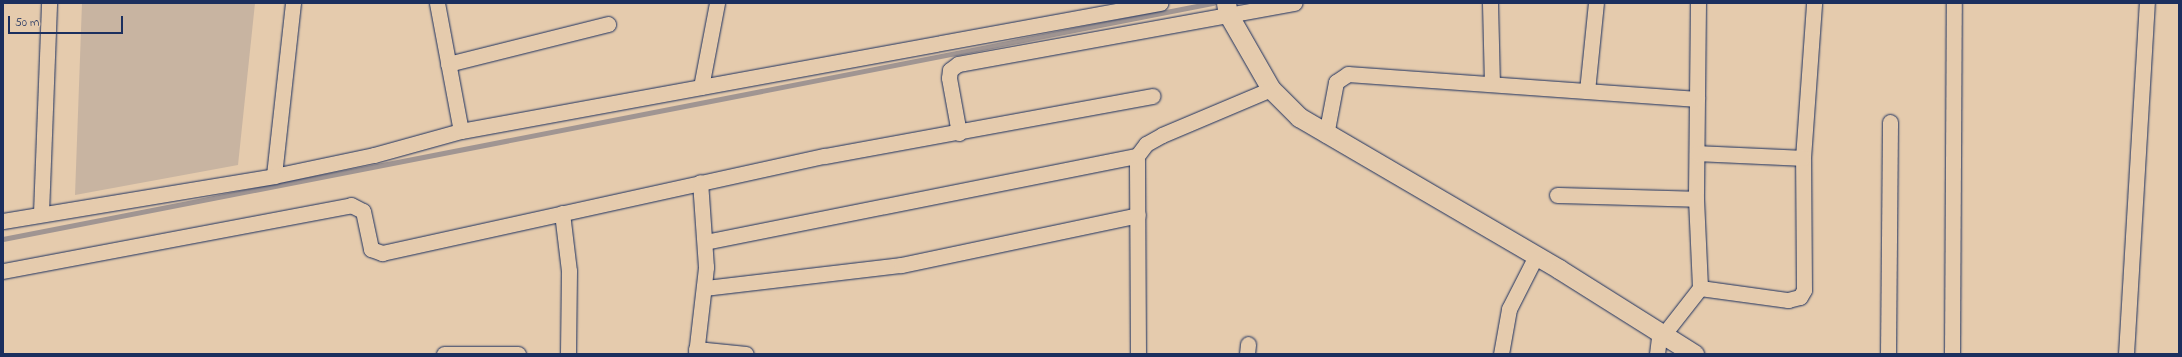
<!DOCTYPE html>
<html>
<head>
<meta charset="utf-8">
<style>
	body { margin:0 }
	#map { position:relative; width:2182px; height:357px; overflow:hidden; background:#e5cbad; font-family:"Indie Flower",sans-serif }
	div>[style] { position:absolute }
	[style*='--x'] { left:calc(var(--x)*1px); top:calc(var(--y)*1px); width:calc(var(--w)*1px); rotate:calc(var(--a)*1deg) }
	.green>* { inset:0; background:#c8b4a1 }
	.stream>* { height:4.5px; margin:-2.25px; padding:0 2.25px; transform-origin:2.25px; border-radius:2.25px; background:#a09592 }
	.roads { filter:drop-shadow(0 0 1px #1b2f5e) drop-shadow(0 0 1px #1b2f5e) }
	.minor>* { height:15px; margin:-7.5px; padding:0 7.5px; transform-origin:7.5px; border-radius:7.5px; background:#e5cbad }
	.tertiary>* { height:19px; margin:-9.5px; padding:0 9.5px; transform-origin:9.5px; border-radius:9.5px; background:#e5cbad }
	span { translate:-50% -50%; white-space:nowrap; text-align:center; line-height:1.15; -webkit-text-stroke:4px #e5cbad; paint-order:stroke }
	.frame { position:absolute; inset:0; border:4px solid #1b2f5e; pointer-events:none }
	.scale { position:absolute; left:8px; top:16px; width:115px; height:18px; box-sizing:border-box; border:2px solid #1b2f5e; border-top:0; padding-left:5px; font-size:12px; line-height:14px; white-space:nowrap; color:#1b2f5e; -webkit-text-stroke:3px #e5cbad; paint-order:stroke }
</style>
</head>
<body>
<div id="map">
	<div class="green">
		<i style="clip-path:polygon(82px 3px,255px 3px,238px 165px,75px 195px)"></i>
	</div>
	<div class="stream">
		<i style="--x:3;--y:239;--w:1233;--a:-11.04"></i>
	</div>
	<div class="roads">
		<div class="minor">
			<i style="--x:293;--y:3;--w:174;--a:96.3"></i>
			<i style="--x:274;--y:176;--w:102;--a:-11.9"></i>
			<i style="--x:374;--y:155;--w:90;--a:-15.4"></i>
			<i style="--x:461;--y:131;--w:711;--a:-10.38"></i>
			<i style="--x:437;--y:3;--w:130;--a:79.4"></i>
			<i style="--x:1490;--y:3;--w:81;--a:88.6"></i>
			<i style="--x:1698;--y:3;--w:196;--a:90.6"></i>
			<i style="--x:1696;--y:199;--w:89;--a:87.4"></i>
			<i style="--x:1700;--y:288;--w:89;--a:7.8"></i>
			<i style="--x:1788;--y:300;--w:12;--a:-14"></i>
			<i style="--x:1800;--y:297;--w:8;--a:-60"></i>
			<i style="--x:1804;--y:290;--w:132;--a:-90.4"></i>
			<i style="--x:1803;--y:158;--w:155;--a:-85.9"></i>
			<i style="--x:448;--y:64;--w:165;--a:-14"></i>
			<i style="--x:701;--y:87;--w:86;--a:-79.2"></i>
			<i style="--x:1587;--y:91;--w:88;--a:-84.2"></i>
			<i style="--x:959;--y:133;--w:56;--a:-100.3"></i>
			<i style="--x:949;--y:78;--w:8;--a:-83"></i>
			<i style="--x:950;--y:70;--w:10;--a:-37"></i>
			<i style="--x:958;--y:64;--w:342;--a:-10.3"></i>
			<i style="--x:1326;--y:135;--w:54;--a:-79.3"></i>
			<i style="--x:1336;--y:82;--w:14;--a:-34"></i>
			<i style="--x:1348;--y:74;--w:350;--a:4.1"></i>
			<i style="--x:1697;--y:153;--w:106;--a:2.7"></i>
			<i style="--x:1557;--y:195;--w:139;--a:1.6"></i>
			<i style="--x:41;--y:213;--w:210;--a:-87.8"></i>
			<i style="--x:562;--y:213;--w:58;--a:83.1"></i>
			<i style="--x:569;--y:271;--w:83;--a:90.7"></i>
			<i style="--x:3;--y:221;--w:275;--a:-9.4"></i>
			<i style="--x:705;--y:242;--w:440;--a:-11.3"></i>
			<i style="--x:3;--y:271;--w:354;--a:-10.7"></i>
			<i style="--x:351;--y:205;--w:13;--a:27"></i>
			<i style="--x:363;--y:211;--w:39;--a:78"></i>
			<i style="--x:371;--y:249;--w:12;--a:20"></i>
			<i style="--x:382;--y:253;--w:453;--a:-12.4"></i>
			<i style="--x:825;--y:156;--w:333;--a:-10.4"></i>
			<i style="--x:705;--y:288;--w:197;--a:-6.7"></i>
			<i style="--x:901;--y:265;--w:242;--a:-11.9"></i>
			<i style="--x:1664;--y:334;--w:58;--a:-52"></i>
			<i style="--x:696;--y:349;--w:50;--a:5.7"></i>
			<i style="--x:444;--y:354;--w:74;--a:0"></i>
			<i style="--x:696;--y:354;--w:88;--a:-83.4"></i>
			<i style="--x:706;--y:267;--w:85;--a:-94"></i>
			<i style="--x:1138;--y:354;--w:198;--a:-90.3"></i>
			<i style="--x:1137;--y:156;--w:15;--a:-53"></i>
			<i style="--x:1146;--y:144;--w:18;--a:-29"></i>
			<i style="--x:1162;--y:135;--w:118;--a:-22.9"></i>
			<i style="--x:1247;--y:354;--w:10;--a:-84"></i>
			<i style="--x:1501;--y:354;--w:46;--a:-79.9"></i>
			<i style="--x:1509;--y:309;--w:59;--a:-63"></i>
			<i style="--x:1657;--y:354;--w:23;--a:-83"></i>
			<i style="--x:1888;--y:354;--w:232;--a:-89.5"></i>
			<i style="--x:1952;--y:354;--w:351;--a:-89.7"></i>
			<i style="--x:2126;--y:354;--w:352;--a:-86.6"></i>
		</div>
		<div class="tertiary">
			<i style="--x:1226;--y:3;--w:11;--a:80"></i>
			<i style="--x:1228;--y:14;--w:86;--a:60.2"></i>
			<i style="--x:1271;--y:89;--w:40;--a:45"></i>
			<i style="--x:1299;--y:117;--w:301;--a:30.3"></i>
			<i style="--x:1559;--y:269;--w:160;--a:32.2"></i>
		</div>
	</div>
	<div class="frame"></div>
	<div class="scale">50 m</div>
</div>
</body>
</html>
